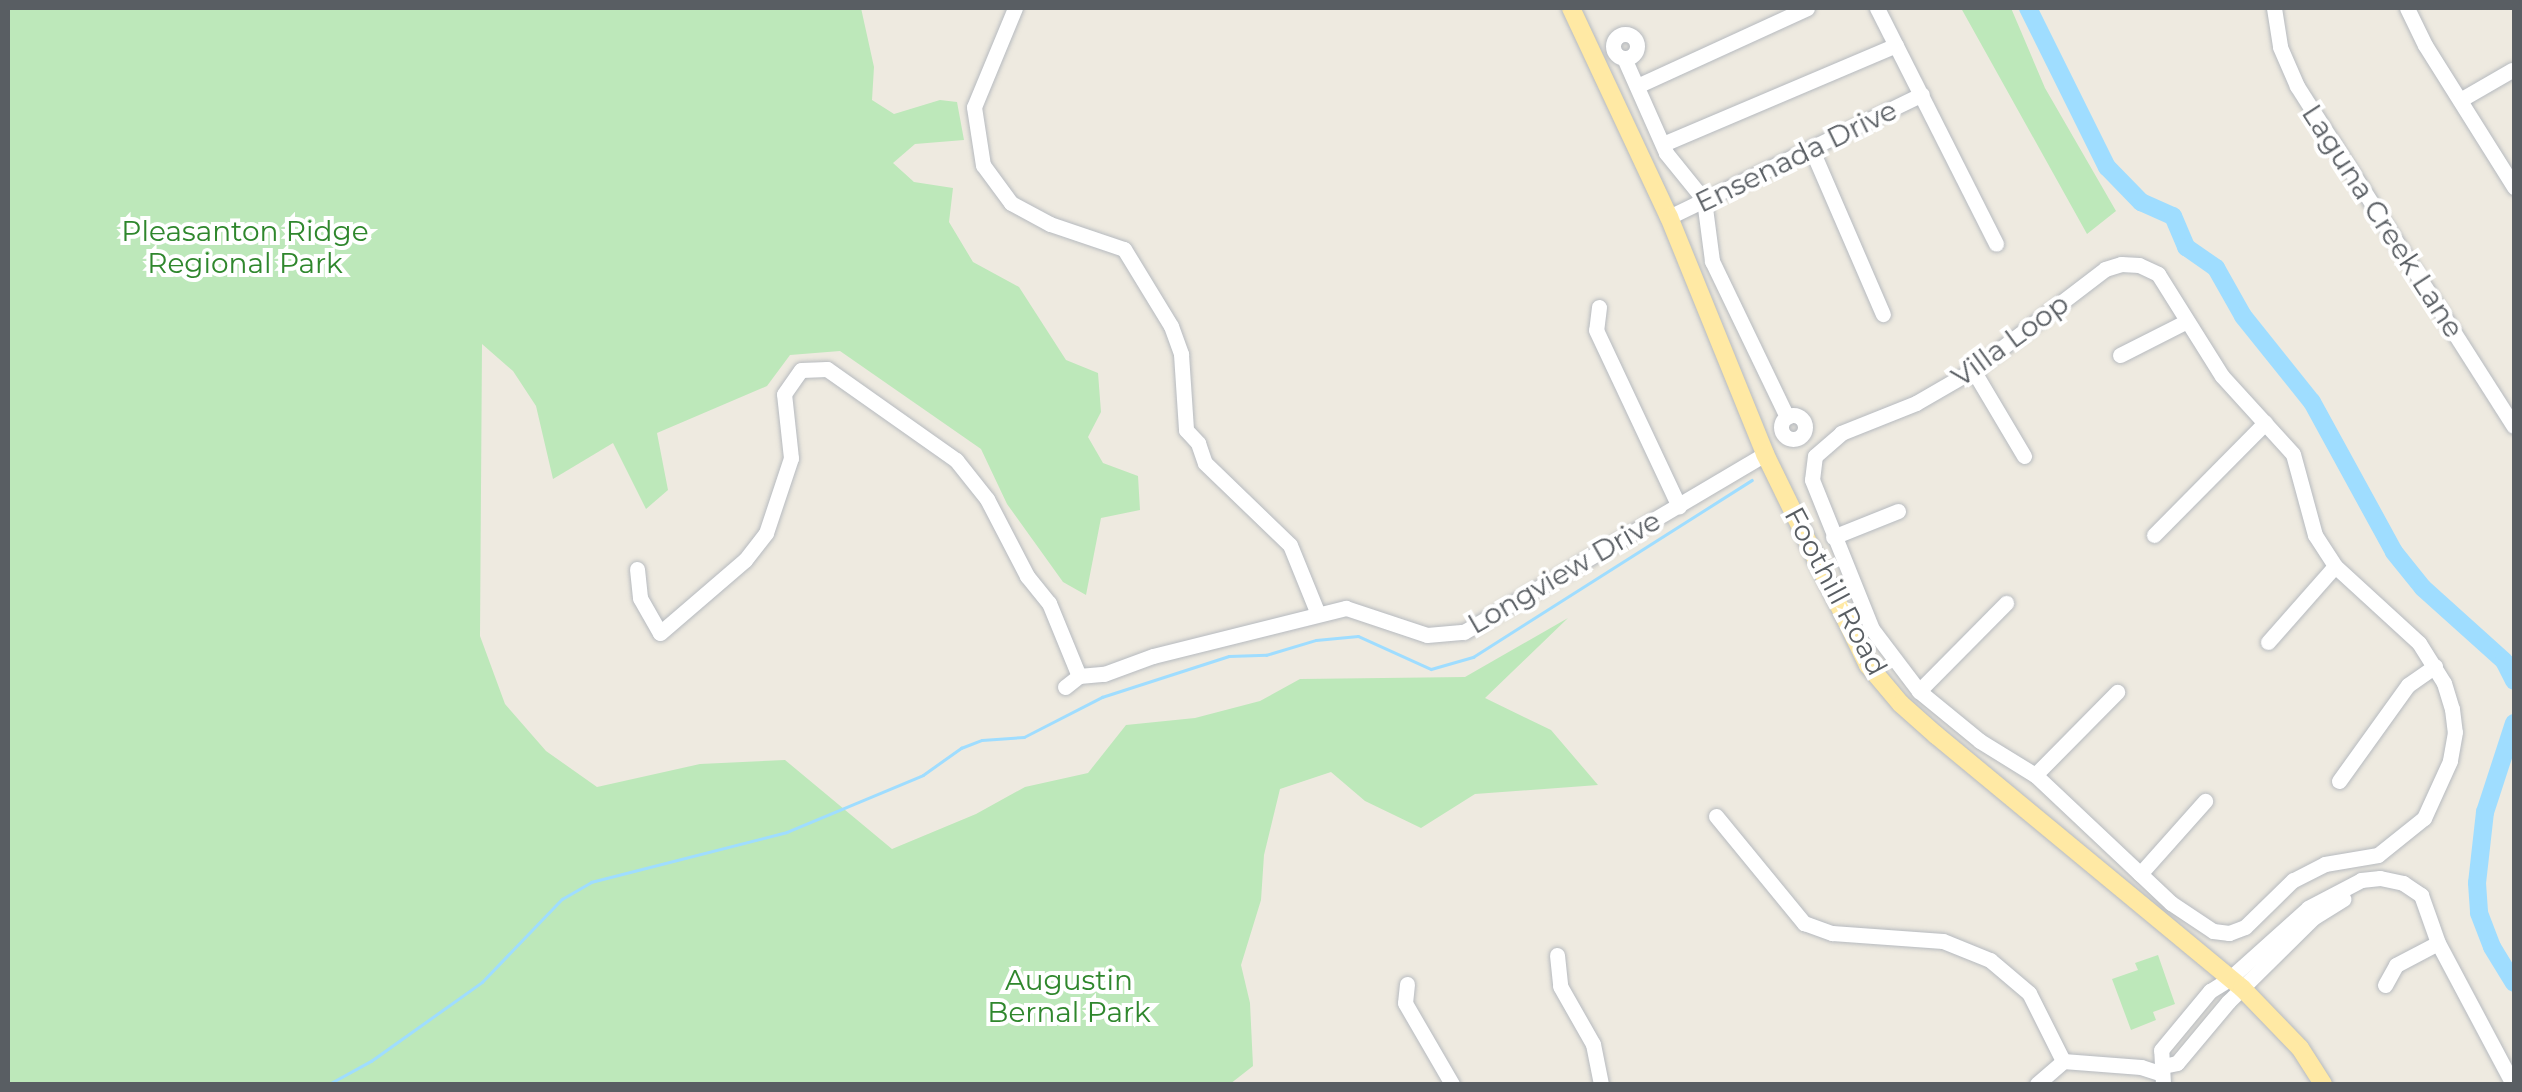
<!DOCTYPE html>
<html>
<head>
<meta charset="utf-8">
<style>
	body { margin:0 }
	#map { position:relative; width:2522px; height:1092px; overflow:hidden; background:#eeeae0; font-family:Montserrat,sans-serif }
	div>[style] { position:absolute }
	[style*='--x'] { left:calc(var(--x)*1px); top:calc(var(--y)*1px); width:calc(var(--w)*1px); rotate:calc(var(--a)*1deg) }
	.green>* { inset:0; background:#bde8ba }
	.stream>* { height:2.5px; margin:-1.25px; padding:0 1.25px; transform-origin:1.25px; border-radius:1.25px; background:#9fddff }
	.river>* { height:18px; margin:-9px; padding:0 9px; transform-origin:9px; border-radius:9px; background:#9fddff }
	.roads { filter:drop-shadow(0 0 2px #b6babf) drop-shadow(0 0 2px #b6babf) }
	.minor>* { height:15px; margin:-7.5px; padding:0 7.5px; transform-origin:7.5px; border-radius:7.5px; background:#fff }
	.minor>.ring { margin:-7.5px; padding:0; box-sizing:content-box; background:none; border:15px solid #fff; border-radius:50% }
	.major>* { height:18px; margin:-9px; padding:0 9px; transform-origin:9px; border-radius:9px; background:#ffe9a4 }
	span { translate:-50% -50%; white-space:nowrap; text-align:center; line-height:1.15; -webkit-text-stroke:8px #fff; paint-order:stroke }
	.street-label { font-size:28px; color:#595e63 }
	.park-label { font-size:28px; color:#2f872d }
	.frame { position:absolute; inset:0; border:10px solid #595e63; pointer-events:none }
</style>
</head>
<body>
<div id="map">
	<div class="green">
		<i style="clip-path:polygon(8px 8px,861px 8px,874px 67px,872px 100px,894px 114px,940px 100px,957px 102px,964px 140px,915px 144px,893px 163px,914px 182px,953px 188px,949px 222px,973px 262px,1019px 287px,1066px 360px,1098px 373px,1101px 412px,1088px 437px,1103px 463px,1138px 476px,1140px 510px,1101px 518px,1086px 595px,1063px 582px,1007px 504px,981px 449px,840px 351px,790px 355px,767px 386px,657px 433px,668px 490px,646px 509px,613px 443px,553px 479px,536px 406px,513px 371px,482px 344px,480px 636px,505px 704px,546px 751px,597px 787px,700px 764px,785px 760px,892px 849px,976px 814px,1025px 787px,1088px 773px,1126px 725px,1195px 718px,1260px 701px,1300px 679px,1465px 677px,1568px 618px,1485px 698px,1551px 730px,1598px 785px,1475px 794px,1421px 828px,1365px 801px,1331px 772px,1280px 789px,1264px 855px,1261px 900px,1241px 965px,1250px 1003px,1253px 1066px,1230px 1084px,8px 1084px)"></i>
		<i style="clip-path:polygon(1961px 8px,2011px 8px,2045px 88px,2116px 211px,2087px 234px)"></i>
		<i style="clip-path:polygon(2158px 955px,2175px 1004px,2153px 1012px,2156px 1020px,2131px 1030px,2112px 979px,2138px 970px,2135px 963px)"></i>
	</div>
	<div class="stream">
		<i style="--x:329;--y:1084;--w:48;--a:-28.7"></i>
		<i style="--x:371;--y:1061;--w:136;--a:-35.4"></i>
		<i style="--x:482;--y:982;--w:115;--a:-46.1"></i>
		<i style="--x:562;--y:899;--w:34;--a:-30"></i>
		<i style="--x:591;--y:882;--w:202;--a:-14.3"></i>
		<i style="--x:787;--y:832;--w:147;--a:-22.7"></i>
		<i style="--x:923;--y:775;--w:47;--a:-35.4"></i>
		<i style="--x:961;--y:748;--w:22;--a:-21"></i>
		<i style="--x:982;--y:740;--w:42;--a:-4.1"></i>
		<i style="--x:1024;--y:737;--w:88;--a:-27.1"></i>
		<i style="--x:1102;--y:697;--w:133;--a:-17.9"></i>
		<i style="--x:1229;--y:656;--w:37;--a:-2"></i>
		<i style="--x:1266;--y:655;--w:52;--a:-16.7"></i>
		<i style="--x:1316;--y:640;--w:42;--a:-5.4"></i>
		<i style="--x:1358;--y:636;--w:80;--a:24.3"></i>
		<i style="--x:1431;--y:669;--w:44;--a:-15.9"></i>
		<i style="--x:1473;--y:657;--w:330;--a:-32.4"></i>
	</div>
	<div class="river">
		<i style="--x:2028;--y:8;--w:178;--a:63.6"></i>
		<i style="--x:2107;--y:167;--w:49;--a:45.8"></i>
		<i style="--x:2141;--y:202;--w:35;--a:24"></i>
		<i style="--x:2173;--y:216;--w:34;--a:67"></i>
		<i style="--x:2186;--y:247;--w:37;--a:35"></i>
		<i style="--x:2216;--y:268;--w:55;--a:60.6"></i>
		<i style="--x:2243;--y:316;--w:110;--a:51.3"></i>
		<i style="--x:2312;--y:402;--w:171;--a:61.3"></i>
		<i style="--x:2394;--y:552;--w:46;--a:51.1"></i>
		<i style="--x:2423;--y:588;--w:109;--a:42"></i>
		<i style="--x:2504;--y:661;--w:22;--a:63"></i>
		<i style="--x:2514;--y:723;--w:94;--a:108"></i>
		<i style="--x:2485;--y:812;--w:71;--a:96.4"></i>
		<i style="--x:2477;--y:883;--w:30;--a:86"></i>
		<i style="--x:2479;--y:913;--w:36;--a:69"></i>
		<i style="--x:2492;--y:947;--w:42;--a:58.6"></i>
	</div>
	<div class="roads">
		<div class="minor">
			<i style="--x:1015;--y:8;--w:107;--a:112.5"></i>
			<i style="--x:974;--y:107;--w:59;--a:81.2"></i>
			<i style="--x:983;--y:165;--w:47;--a:53.6"></i>
			<i style="--x:1011;--y:203;--w:44;--a:28.3"></i>
			<i style="--x:1050;--y:224;--w:78;--a:18.7"></i>
			<i style="--x:1124;--y:249;--w:90;--a:58.6"></i>
			<i style="--x:1171;--y:326;--w:30;--a:70"></i>
			<i style="--x:1181;--y:354;--w:76;--a:86.2"></i>
			<i style="--x:1186;--y:430;--w:18;--a:47"></i>
			<i style="--x:1198;--y:443;--w:21;--a:71"></i>
			<i style="--x:1205;--y:463;--w:118;--a:44"></i>
			<i style="--x:1290;--y:545;--w:74;--a:67.9"></i>
			<i style="--x:1877;--y:8;--w:264;--a:63.2"></i>
			<i style="--x:2274;--y:8;--w:39;--a:81"></i>
			<i style="--x:2280;--y:47;--w:43;--a:66.4"></i>
			<i style="--x:2297;--y:86;--w:403;--a:57.5"></i>
			<i style="--x:2407;--y:8;--w:41;--a:64.1"></i>
			<i style="--x:2425;--y:45;--w:168;--a:57.9"></i>
			<i class="ring" style="left:1613px;top:34px;width:9px;height:9px"></i>
			<i style="--x:1624;--y:58;--w:104;--a:66.1"></i>
			<i style="--x:1666;--y:153;--w:60;--a:51"></i>
			<i style="--x:1704;--y:200;--w:62;--a:82.5"></i>
			<i style="--x:1712;--y:261;--w:173;--a:64.3"></i>
			<i style="--x:1637;--y:86;--w:187;--a:-24.6"></i>
			<i style="--x:2460;--y:100;--w:60;--a:-30"></i>
			<i style="--x:1663;--y:144;--w:253;--a:-23"></i>
			<i style="--x:1811;--y:148;--w:181;--a:66.6"></i>
			<i style="--x:1669;--y:217;--w:281;--a:-25.9"></i>
			<i style="--x:2121;--y:264;--w:18;--a:3"></i>
			<i style="--x:2139;--y:265;--w:21;--a:25"></i>
			<i style="--x:2158;--y:274;--w:120;--a:57.9"></i>
			<i style="--x:2222;--y:376;--w:105;--a:47.7"></i>
			<i style="--x:2293;--y:454;--w:84;--a:74.8"></i>
			<i style="--x:2315;--y:535;--w:37;--a:57"></i>
			<i style="--x:2335;--y:566;--w:114;--a:42.5"></i>
			<i style="--x:2419;--y:643;--w:47;--a:58"></i>
			<i style="--x:2444;--y:683;--w:27;--a:73"></i>
			<i style="--x:2452;--y:709;--w:23;--a:83"></i>
			<i style="--x:2455;--y:732;--w:29;--a:100"></i>
			<i style="--x:2450;--y:761;--w:63;--a:114.5"></i>
			<i style="--x:2424;--y:818;--w:59;--a:141.2"></i>
			<i style="--x:2378;--y:855;--w:54;--a:170.4"></i>
			<i style="--x:2325;--y:864;--w:36;--a:153"></i>
			<i style="--x:2293;--y:880;--w:67;--a:135.6"></i>
			<i style="--x:2245;--y:927;--w:17;--a:159"></i>
			<i style="--x:2229;--y:933;--w:16;--a:-173"></i>
			<i style="--x:2213;--y:931;--w:50;--a:-146.3"></i>
			<i style="--x:2171;--y:903;--w:187;--a:-136.7"></i>
			<i style="--x:2035;--y:775;--w:65;--a:-148.3"></i>
			<i style="--x:1980;--y:741;--w:79;--a:-140.7"></i>
			<i style="--x:1919;--y:691;--w:78;--a:-127.2"></i>
			<i style="--x:1872;--y:629;--w:161;--a:-111.9"></i>
			<i style="--x:1812;--y:480;--w:24;--a:-83"></i>
			<i style="--x:1815;--y:456;--w:35;--a:-41"></i>
			<i style="--x:1841;--y:433;--w:81;--a:-21.8"></i>
			<i style="--x:1916;--y:403;--w:66;--a:-30.1"></i>
			<i style="--x:1973;--y:370;--w:166;--a:-37.4"></i>
			<i style="--x:2105;--y:269;--w:17;--a:-17"></i>
			<i style="--x:1599;--y:307;--w:23;--a:97"></i>
			<i style="--x:1596;--y:330;--w:195;--a:64.8"></i>
			<i style="--x:2120;--y:355;--w:75;--a:-26.9"></i>
			<i style="--x:1973;--y:370;--w:100;--a:59.3"></i>
			<i class="ring" style="left:1781px;top:415px;width:9px;height:9px"></i>
			<i style="--x:2154;--y:535;--w:158;--a:-45.3"></i>
			<i style="--x:1833;--y:537;--w:70;--a:-21.8"></i>
			<i style="--x:637;--y:569;--w:29;--a:84"></i>
			<i style="--x:640;--y:598;--w:40;--a:60.3"></i>
			<i style="--x:660;--y:633;--w:112;--a:-40.7"></i>
			<i style="--x:745;--y:560;--w:34;--a:-52"></i>
			<i style="--x:766;--y:533;--w:79;--a:-71.6"></i>
			<i style="--x:791;--y:458;--w:64;--a:-96.2"></i>
			<i style="--x:784;--y:394;--w:29;--a:-55"></i>
			<i style="--x:801;--y:370;--w:26;--a:-2"></i>
			<i style="--x:827;--y:369;--w:158;--a:35.2"></i>
			<i style="--x:956;--y:460;--w:50;--a:51.5"></i>
			<i style="--x:987;--y:499;--w:87;--a:62.5"></i>
			<i style="--x:1027;--y:576;--w:35;--a:51"></i>
			<i style="--x:1049;--y:603;--w:79;--a:67.7"></i>
			<i style="--x:2268;--y:642;--w:101;--a:-48.6"></i>
			<i style="--x:1065;--y:687;--w:18;--a:-38"></i>
			<i style="--x:1079;--y:676;--w:25;--a:-5"></i>
			<i style="--x:1104;--y:674;--w:52;--a:-20.2"></i>
			<i style="--x:1153;--y:656;--w:199;--a:-14"></i>
			<i style="--x:1346;--y:608;--w:85;--a:18.4"></i>
			<i style="--x:1427;--y:635;--w:37;--a:-5"></i>
			<i style="--x:1464;--y:632;--w:350;--a:-30.6"></i>
			<i style="--x:1919;--y:691;--w:124;--a:-45.3"></i>
			<i style="--x:2035;--y:775;--w:117;--a:-45.3"></i>
			<i style="--x:2339;--y:781;--w:118;--a:-54.3"></i>
			<i style="--x:2408;--y:685;--w:33;--a:-35"></i>
			<i style="--x:1716;--y:816;--w:139;--a:50.6"></i>
			<i style="--x:1804;--y:923;--w:30;--a:20"></i>
			<i style="--x:1832;--y:933;--w:111;--a:4.1"></i>
			<i style="--x:1943;--y:941;--w:51;--a:22"></i>
			<i style="--x:1990;--y:960;--w:51;--a:40.2"></i>
			<i style="--x:2029;--y:993;--w:76;--a:63.4"></i>
			<i style="--x:2140;--y:874;--w:98;--a:-48.3"></i>
			<i style="--x:1557;--y:955;--w:31;--a:84"></i>
			<i style="--x:1560;--y:986;--w:67;--a:60.4"></i>
			<i style="--x:1593;--y:1044;--w:41;--a:78.7"></i>
			<i style="--x:1407;--y:984;--w:19;--a:96"></i>
			<i style="--x:1405;--y:1003;--w:94;--a:59.9"></i>
			<i style="--x:2385;--y:985;--w:23;--a:-61"></i>
			<i style="--x:2396;--y:965;--w:47;--a:-27.6"></i>
			<i style="--x:2163;--y:1066;--w:14;--a:-12"></i>
			<i style="--x:2177;--y:1063;--w:80;--a:-50.1"></i>
			<i style="--x:2228;--y:1002;--w:120;--a:-44.7"></i>
			<i style="--x:2313;--y:918;--w:36;--a:-32"></i>
			<i style="--x:2037;--y:1084;--w:35;--a:-41"></i>
			<i style="--x:2063;--y:1061;--w:78;--a:4.4"></i>
			<i style="--x:2141;--y:1067;--w:22;--a:18"></i>
			<i style="--x:2163;--y:1084;--w:34;--a:-93"></i>
			<i style="--x:2161;--y:1050;--w:77;--a:-50.3"></i>
			<i style="--x:2210;--y:991;--w:22;--a:-32"></i>
			<i style="--x:2229;--y:979;--w:106;--a:-41.9"></i>
			<i style="--x:2308;--y:908;--w:60;--a:-27.8"></i>
			<i style="--x:2361;--y:880;--w:19;--a:-6"></i>
			<i style="--x:2380;--y:878;--w:24;--a:12"></i>
			<i style="--x:2403;--y:883;--w:22;--a:34"></i>
			<i style="--x:2421;--y:895;--w:51;--a:70.5"></i>
			<i style="--x:2438;--y:943;--w:160;--a:62"></i>
		</div>
		<div class="major">
			<i style="--x:1571;--y:8;--w:231;--a:64.9"></i>
			<i style="--x:1669;--y:217;--w:256;--a:67.9"></i>
			<i style="--x:1765;--y:454;--w:235;--a:64"></i>
			<i style="--x:1868;--y:665;--w:51;--a:49.8"></i>
			<i style="--x:1901;--y:704;--w:47;--a:41.5"></i>
			<i style="--x:1936;--y:735;--w:397;--a:39.6"></i>
			<i style="--x:2242;--y:988;--w:83;--a:46"></i>
			<i style="--x:2300;--y:1048;--w:43;--a:57.4"></i>
		</div>
	</div>
	<div class="street-label">
		<span style="left:1796px;top:156px;rotate:-26deg">Ensenada Drive</span>
		<span style="left:2383px;top:221px;rotate:57deg">Laguna Creek Lane</span>
		<span style="left:2010px;top:340px;rotate:-36deg">Villa Loop</span>
		<span style="left:1564px;top:572px;rotate:-30deg">Longview Drive</span>
		<span style="left:1836px;top:591px;rotate:62deg">Foothill Road</span>
	</div>
	<div class="park-label">
		<span style="left:245px;top:247px">Pleasanton Ridge<br>Regional Park</span>
		<span style="left:1069px;top:996px">Augustin<br>Bernal Park</span>
	</div>
	<div class="frame"></div>
</div>
</body>
</html>
